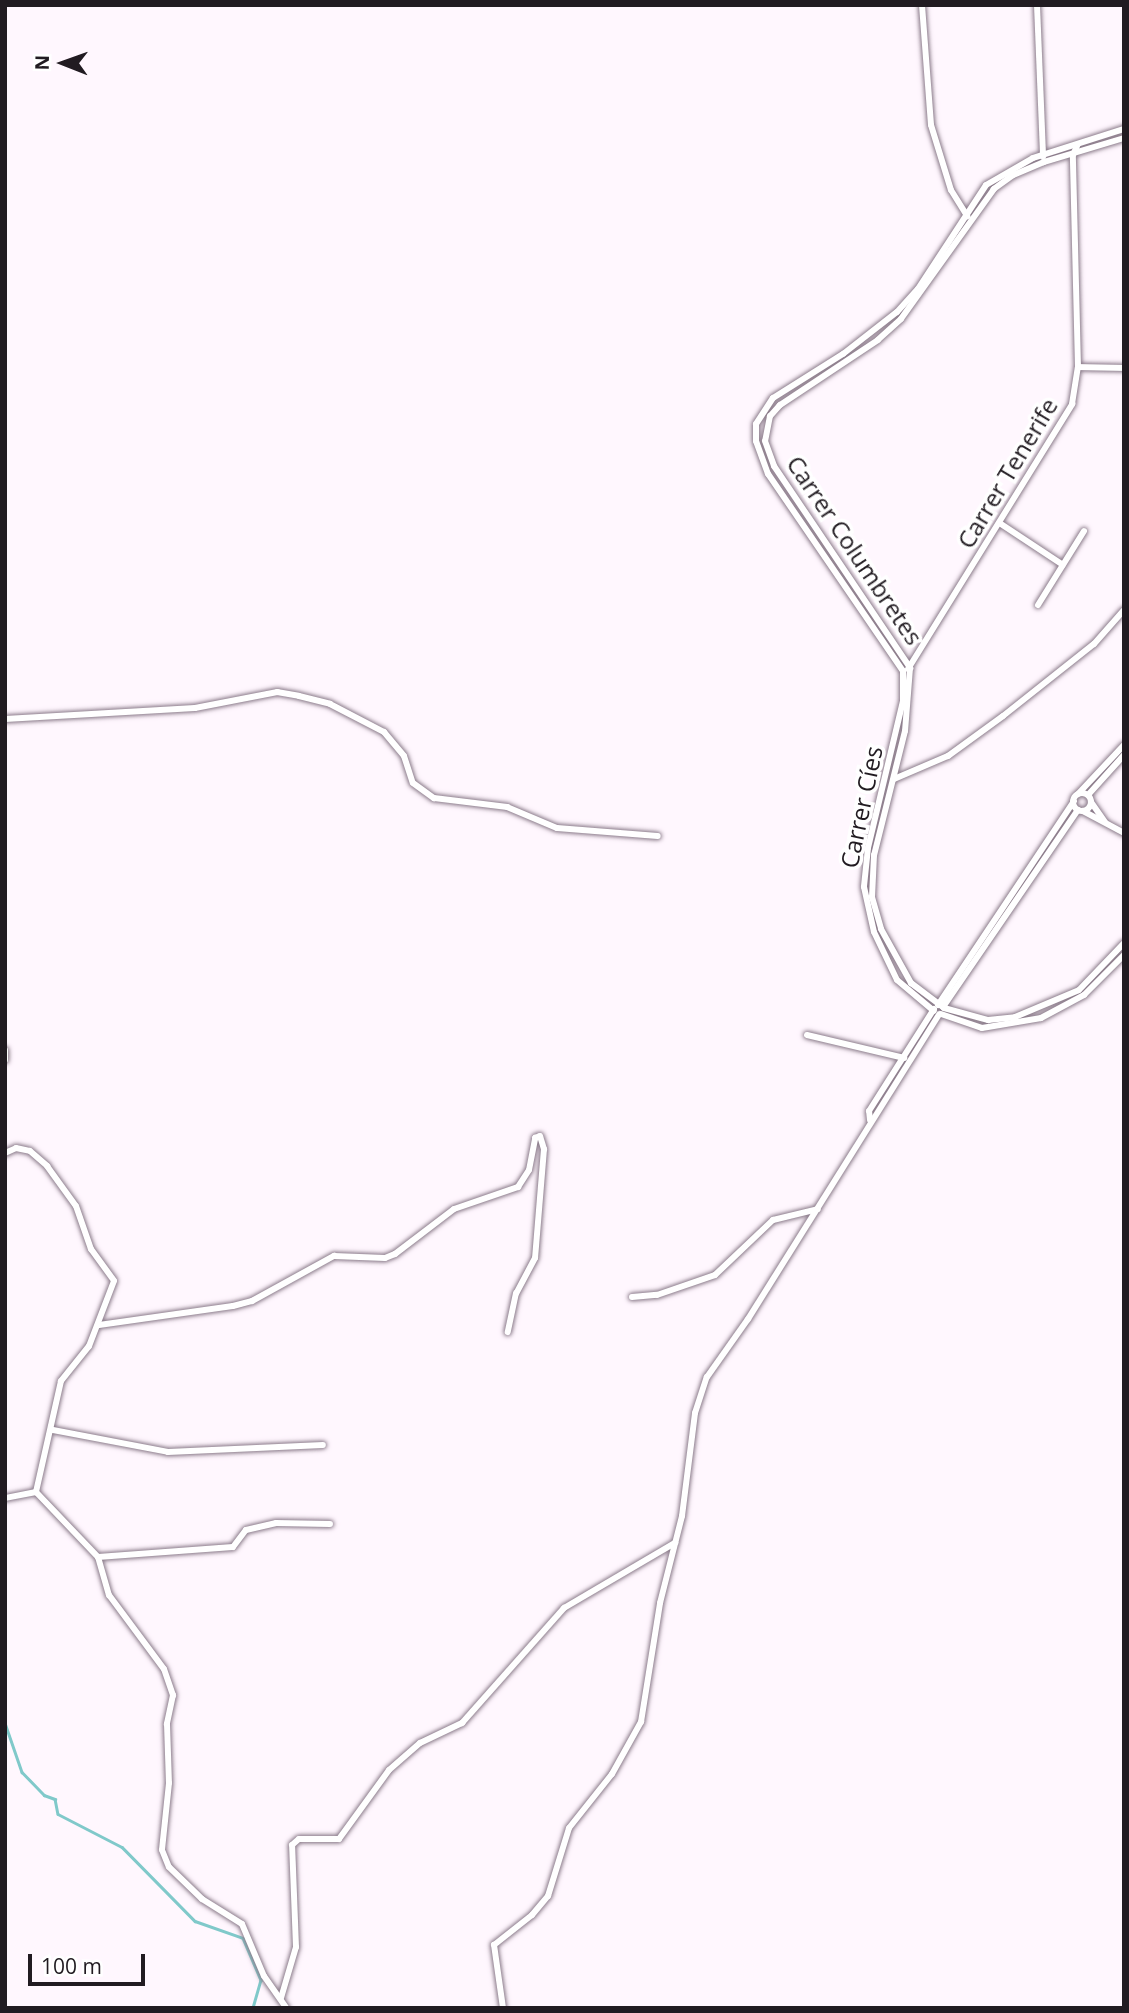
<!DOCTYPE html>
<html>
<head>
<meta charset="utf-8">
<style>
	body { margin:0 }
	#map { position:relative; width:1129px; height:2013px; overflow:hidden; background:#fff7fe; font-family:"Open Sans",sans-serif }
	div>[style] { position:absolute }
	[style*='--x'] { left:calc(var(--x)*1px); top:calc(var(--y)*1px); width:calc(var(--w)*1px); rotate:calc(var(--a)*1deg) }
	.stream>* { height:2.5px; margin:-1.25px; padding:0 1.25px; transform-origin:1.25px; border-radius:1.25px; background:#80c9ca }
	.roads { filter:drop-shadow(0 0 2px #8c7c8b) drop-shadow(0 0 2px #8c7c8b) }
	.minor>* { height:6px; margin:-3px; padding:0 3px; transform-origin:3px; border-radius:3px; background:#fff }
	.minor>.ring { margin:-3px; padding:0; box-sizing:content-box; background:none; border:6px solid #fff; border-radius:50% }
	span { translate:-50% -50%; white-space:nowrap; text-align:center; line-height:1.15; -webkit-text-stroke:7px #fff; paint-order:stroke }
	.street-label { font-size:24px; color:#211b21 }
	.frame { position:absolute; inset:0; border:7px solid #211b21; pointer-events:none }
	.north { position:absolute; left:28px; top:28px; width:70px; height:70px; -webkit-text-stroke:5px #fff; paint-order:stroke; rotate:271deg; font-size:19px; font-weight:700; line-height:28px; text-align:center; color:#211b21 }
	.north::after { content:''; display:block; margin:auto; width:24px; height:32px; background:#211b21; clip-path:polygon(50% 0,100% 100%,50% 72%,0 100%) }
	.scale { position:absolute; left:28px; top:1954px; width:117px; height:32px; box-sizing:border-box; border:4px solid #211b21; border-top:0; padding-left:9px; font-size:21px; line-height:24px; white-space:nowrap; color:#211b21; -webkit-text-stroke:5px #fff; paint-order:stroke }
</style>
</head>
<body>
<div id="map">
	<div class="stream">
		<i style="--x:5;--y:1723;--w:52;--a:70.9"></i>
		<i style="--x:22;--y:1772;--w:32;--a:46"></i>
		<i style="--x:44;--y:1795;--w:12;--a:20"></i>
		<i style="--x:55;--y:1799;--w:15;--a:79"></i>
		<i style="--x:58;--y:1814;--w:72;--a:27.3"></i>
		<i style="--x:122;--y:1847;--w:104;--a:45.4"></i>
		<i style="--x:195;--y:1921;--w:51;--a:19.5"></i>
		<i style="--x:243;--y:1938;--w:46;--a:66.8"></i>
		<i style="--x:261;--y:1980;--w:29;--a:106"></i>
	</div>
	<div class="roads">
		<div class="minor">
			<i style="--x:922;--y:5;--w:120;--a:85.7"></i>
			<i style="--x:931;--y:125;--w:68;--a:72.9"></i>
			<i style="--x:951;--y:190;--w:31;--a:58"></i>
			<i style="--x:1037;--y:5;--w:152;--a:87.7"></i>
			<i style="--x:1124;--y:138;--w:84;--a:163.3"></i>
			<i style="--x:1044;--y:162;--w:34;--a:157"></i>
			<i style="--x:1013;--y:175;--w:24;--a:144"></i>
			<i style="--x:994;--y:189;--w:160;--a:125.6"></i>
			<i style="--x:901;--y:319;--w:31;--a:138"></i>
			<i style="--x:878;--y:340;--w:118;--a:146.4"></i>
			<i style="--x:780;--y:405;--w:15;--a:132"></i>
			<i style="--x:770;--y:416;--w:25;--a:101"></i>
			<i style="--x:765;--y:441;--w:27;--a:70"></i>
			<i style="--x:774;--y:466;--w:244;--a:56"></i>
			<i style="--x:910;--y:668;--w:63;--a:94.5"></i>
			<i style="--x:905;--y:731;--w:128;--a:104"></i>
			<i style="--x:874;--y:855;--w:42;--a:92.7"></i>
			<i style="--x:872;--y:897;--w:33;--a:74"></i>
			<i style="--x:881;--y:929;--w:62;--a:60.9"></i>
			<i style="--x:911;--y:983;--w:41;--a:37.1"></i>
			<i style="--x:944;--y:1008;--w:46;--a:15.3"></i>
			<i style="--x:988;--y:1020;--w:27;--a:-6"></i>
			<i style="--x:1015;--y:1017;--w:69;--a:-22.9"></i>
			<i style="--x:1079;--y:990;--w:65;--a:-46.2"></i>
			<i style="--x:1078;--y:367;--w:46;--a:1.2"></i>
			<i style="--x:1001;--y:524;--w:74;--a:33.5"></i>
			<i style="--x:1038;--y:605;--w:87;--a:-58.1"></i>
			<i style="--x:908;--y:669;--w:312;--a:-58.2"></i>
			<i style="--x:1072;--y:404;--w:37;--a:-81"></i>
			<i style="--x:1078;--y:367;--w:212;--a:-91.4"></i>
			<i style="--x:1073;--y:155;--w:12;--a:-66"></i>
			<i style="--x:903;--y:671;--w:239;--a:-124.4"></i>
			<i style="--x:768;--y:474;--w:35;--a:-110"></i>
			<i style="--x:756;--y:441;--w:17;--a:-90"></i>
			<i style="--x:756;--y:424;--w:31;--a:-57"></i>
			<i style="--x:773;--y:398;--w:83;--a:-32.2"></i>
			<i style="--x:843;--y:354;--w:68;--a:-37.9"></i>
			<i style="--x:897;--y:312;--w:31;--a:-48"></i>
			<i style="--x:918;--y:289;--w:124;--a:-56.8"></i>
			<i style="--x:986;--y:185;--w:54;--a:-29.9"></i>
			<i style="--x:1033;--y:158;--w:96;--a:-17.7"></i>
			<i style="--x:903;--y:671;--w:30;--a:90"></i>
			<i style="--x:903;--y:701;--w:151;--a:103.4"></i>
			<i style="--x:868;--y:848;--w:39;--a:96"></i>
			<i style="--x:864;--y:887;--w:46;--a:77.5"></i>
			<i style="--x:874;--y:932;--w:53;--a:64.4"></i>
			<i style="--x:897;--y:980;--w:48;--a:40"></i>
			<i style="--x:5;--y:719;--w:190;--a:-3.3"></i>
			<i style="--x:195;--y:708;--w:84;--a:-11"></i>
			<i style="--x:277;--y:692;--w:22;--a:10"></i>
			<i style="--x:299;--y:696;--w:32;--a:14"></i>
			<i style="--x:330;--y:704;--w:61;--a:27.4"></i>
			<i style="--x:384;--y:732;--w:31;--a:50"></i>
			<i style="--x:404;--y:756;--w:28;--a:72"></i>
			<i style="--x:413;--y:783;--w:26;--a:36"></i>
			<i style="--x:434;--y:798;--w:74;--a:7"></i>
			<i style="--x:507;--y:807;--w:54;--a:22.8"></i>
			<i style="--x:557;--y:828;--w:101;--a:4.5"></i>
			<i style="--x:894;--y:779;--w:59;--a:-23.1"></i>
			<i style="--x:948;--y:756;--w:68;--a:-36"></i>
			<i style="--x:1003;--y:716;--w:116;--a:-38.4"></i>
			<i style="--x:1094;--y:644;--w:45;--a:-48.6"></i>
			<i class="ring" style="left:1073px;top:793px;width:12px;height:12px"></i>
			<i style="--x:1078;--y:794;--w:67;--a:-46.8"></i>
			<i style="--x:1088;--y:795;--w:54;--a:-48"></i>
			<i style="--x:1091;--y:802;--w:24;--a:55"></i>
			<i style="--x:1083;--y:811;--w:47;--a:28.2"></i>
			<i style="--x:938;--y:1005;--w:245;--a:-56.3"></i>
			<i style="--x:943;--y:1007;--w:239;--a:-55.6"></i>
			<i style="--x:941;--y:1014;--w:43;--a:18.9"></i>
			<i style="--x:982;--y:1028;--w:60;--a:-9.6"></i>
			<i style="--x:1041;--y:1018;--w:49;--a:-28.1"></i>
			<i style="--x:1084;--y:995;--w:57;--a:-45"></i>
			<i style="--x:807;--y:1035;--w:100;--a:13.3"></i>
			<i style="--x:5;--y:1050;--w:10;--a:90"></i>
			<i style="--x:870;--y:1120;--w:9;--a:-96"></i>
			<i style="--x:869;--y:1111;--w:121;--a:-57.5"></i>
			<i style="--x:5;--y:1153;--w:12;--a:-24"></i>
			<i style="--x:16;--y:1148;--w:14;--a:12"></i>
			<i style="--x:30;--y:1151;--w:23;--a:41"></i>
			<i style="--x:47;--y:1166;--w:49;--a:54.1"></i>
			<i style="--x:76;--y:1206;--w:46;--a:70.8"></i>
			<i style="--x:91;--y:1249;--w:39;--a:54"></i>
			<i style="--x:114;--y:1281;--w:70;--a:111"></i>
			<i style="--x:89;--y:1346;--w:45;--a:128.7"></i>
			<i style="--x:61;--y:1381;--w:114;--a:102.7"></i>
			<i style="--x:36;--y:1492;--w:32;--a:169"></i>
			<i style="--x:632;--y:1297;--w:25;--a:-5"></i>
			<i style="--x:657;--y:1295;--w:61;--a:-19"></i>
			<i style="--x:715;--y:1275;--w:80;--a:-43.5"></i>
			<i style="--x:773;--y:1220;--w:46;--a:-13.7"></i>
			<i style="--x:99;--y:1325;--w:135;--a:-8.1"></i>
			<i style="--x:233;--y:1306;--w:20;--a:-15"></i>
			<i style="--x:252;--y:1301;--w:94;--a:-28.8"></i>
			<i style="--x:334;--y:1256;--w:51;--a:2.2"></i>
			<i style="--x:385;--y:1258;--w:11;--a:-22"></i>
			<i style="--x:395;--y:1254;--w:74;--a:-37.3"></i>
			<i style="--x:454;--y:1209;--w:68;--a:-19"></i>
			<i style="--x:518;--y:1187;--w:20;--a:-57"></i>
			<i style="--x:529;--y:1170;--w:33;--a:-79"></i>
			<i style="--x:535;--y:1138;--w:5;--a:-22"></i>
			<i style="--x:540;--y:1136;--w:14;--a:73"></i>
			<i style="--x:544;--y:1149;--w:109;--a:94.7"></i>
			<i style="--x:535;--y:1258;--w:40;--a:118"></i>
			<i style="--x:516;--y:1293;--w:40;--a:102"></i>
			<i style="--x:53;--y:1430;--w:117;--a:10.8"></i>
			<i style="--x:168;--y:1452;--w:155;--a:-2.6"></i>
			<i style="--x:36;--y:1492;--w:90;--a:46.4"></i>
			<i style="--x:98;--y:1557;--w:40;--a:74"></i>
			<i style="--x:109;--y:1595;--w:92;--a:53.4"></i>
			<i style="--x:164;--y:1669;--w:28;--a:71"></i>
			<i style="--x:173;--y:1695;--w:30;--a:102"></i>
			<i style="--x:167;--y:1724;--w:59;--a:88.1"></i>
			<i style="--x:169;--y:1783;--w:67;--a:96"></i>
			<i style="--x:162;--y:1850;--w:18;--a:68"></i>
			<i style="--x:169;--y:1867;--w:46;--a:44.1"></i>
			<i style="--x:202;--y:1899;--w:47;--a:32"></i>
			<i style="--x:242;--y:1924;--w:56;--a:67.1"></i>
			<i style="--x:264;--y:1976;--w:39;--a:55"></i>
			<i style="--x:98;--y:1557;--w:135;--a:-4.2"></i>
			<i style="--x:233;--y:1547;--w:21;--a:-53"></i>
			<i style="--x:246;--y:1530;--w:31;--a:-13"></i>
			<i style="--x:276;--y:1523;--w:54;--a:1.1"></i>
			<i style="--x:281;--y:1998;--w:53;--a:-73.6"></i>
			<i style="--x:296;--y:1947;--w:102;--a:-92.2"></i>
			<i style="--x:292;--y:1845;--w:9;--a:-41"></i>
			<i style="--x:299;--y:1839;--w:40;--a:0"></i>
			<i style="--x:339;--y:1839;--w:85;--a:-54.1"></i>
			<i style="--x:389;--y:1770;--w:41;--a:-41.1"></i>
			<i style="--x:420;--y:1743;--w:47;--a:-25.5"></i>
			<i style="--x:462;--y:1723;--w:154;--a:-48.4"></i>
			<i style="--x:564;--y:1608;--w:129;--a:-30.4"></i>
			<i style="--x:503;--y:2008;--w:64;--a:-98.1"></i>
			<i style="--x:494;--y:1945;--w:48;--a:-38.3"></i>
			<i style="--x:532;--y:1915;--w:25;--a:-50"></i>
			<i style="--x:548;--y:1896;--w:71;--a:-72.8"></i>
			<i style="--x:569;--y:1828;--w:69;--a:-51.5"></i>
			<i style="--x:612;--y:1774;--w:60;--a:-60.9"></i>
			<i style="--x:641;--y:1722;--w:121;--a:-80.9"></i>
			<i style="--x:660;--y:1603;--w:90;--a:-75.8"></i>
			<i style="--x:682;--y:1516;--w:104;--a:-82.8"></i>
			<i style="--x:695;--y:1413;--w:38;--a:-72"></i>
			<i style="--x:707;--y:1377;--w:71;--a:-54.7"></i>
			<i style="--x:748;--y:1319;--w:360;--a:-57.9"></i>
		</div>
	</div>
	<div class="street-label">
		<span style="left:1007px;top:473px;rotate:-59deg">Carrer Tenerife</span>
		<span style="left:855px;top:550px;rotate:56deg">Carrer Columbretes</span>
		<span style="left:861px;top:807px;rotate:-78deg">Carrer Cíes</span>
	</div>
	<div class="frame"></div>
	<div class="north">N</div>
	<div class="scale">100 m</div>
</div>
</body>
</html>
